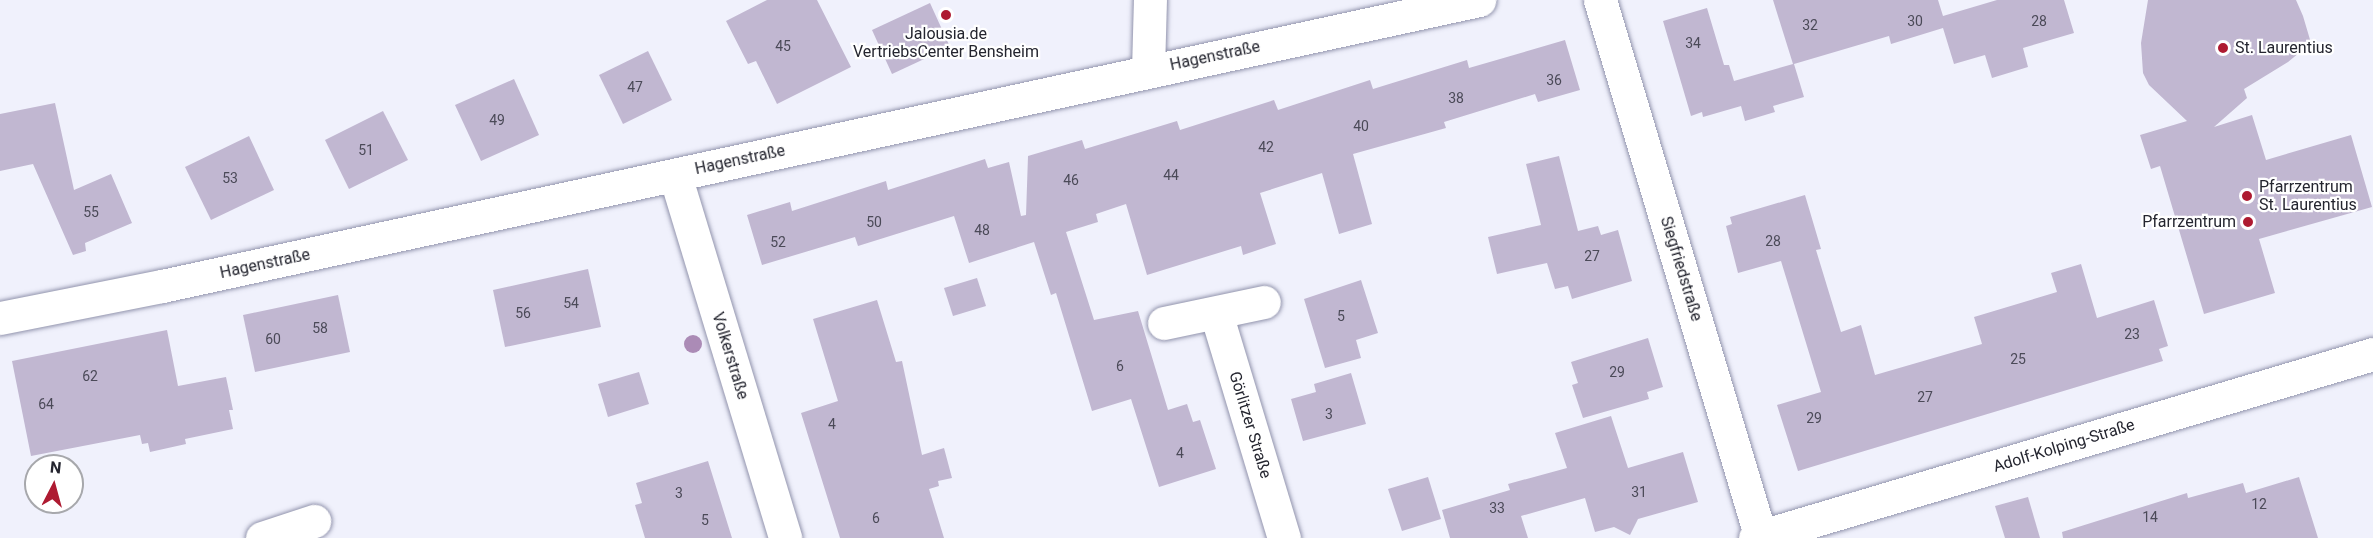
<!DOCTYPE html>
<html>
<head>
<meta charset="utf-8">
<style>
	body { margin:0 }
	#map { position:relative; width:2373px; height:538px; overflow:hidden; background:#f0f1fc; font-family:Roboto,sans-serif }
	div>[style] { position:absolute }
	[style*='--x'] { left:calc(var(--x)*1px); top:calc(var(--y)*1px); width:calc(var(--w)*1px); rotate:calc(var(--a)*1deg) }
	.building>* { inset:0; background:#c1b7d1 }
	.roads { filter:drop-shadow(0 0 2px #9294ad) drop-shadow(0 0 2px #9294ad) }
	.minor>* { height:33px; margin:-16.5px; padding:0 16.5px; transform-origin:16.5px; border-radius:16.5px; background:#fff }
	.trees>* { width:18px; height:18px; margin:-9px; border-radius:50%; background:#ab8bb6 }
	.dots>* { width:16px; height:16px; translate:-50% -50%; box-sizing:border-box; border:3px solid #fff; border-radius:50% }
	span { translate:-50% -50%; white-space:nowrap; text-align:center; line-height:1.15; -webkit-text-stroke:4.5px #fff; paint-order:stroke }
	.number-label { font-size:14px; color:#4b4a58 }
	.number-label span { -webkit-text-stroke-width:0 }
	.poi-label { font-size:16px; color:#24252f }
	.left { translate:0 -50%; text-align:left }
	.right { translate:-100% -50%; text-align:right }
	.street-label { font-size:16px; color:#24252f }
	.north { position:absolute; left:24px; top:454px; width:60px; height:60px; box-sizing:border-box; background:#fff; border:2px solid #a7a8ac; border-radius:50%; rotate:6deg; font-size:16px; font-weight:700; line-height:24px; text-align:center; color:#24252f }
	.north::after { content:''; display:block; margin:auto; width:21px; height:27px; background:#ae1a31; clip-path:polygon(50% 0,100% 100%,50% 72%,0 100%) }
</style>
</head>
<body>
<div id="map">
	<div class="building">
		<i style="clip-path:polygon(767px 0,817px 0,851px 67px,777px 104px,756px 61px,748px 64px,726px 21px)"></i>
		<i style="clip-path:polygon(1773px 0,1938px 0,1943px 16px,1997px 0,2064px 0,2074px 33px,2023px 48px,2028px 67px,1992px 78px,1985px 55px,1954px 64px,1943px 28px,1891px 44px,1889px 36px,1794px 64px,1804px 97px,1773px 106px,1775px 112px,1745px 121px,1741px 106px,1703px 117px,1702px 112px,1691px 116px,1663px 21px,1707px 8px,1724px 65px,1729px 65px,1734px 81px,1793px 64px)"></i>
		<i style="clip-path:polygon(2148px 0,2296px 0,2303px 16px,2311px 43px,2288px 62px,2244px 89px,2247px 98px,2214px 127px,2252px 115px,2266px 160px,2351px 135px,2372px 207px,2259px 239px,2275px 293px,2204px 314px,2160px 166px,2151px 169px,2140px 135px,2187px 121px,2149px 85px,2143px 73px,2141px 43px)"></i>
		<i style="clip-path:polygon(930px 3px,950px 47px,892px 74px,872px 30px)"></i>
		<i style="clip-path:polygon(1565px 40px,1580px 90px,1538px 102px,1535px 94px,1444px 122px,1446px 128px,1353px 154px,1372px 224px,1339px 234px,1322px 173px,1260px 193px,1276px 244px,1243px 255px,1241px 246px,1147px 275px,1126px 204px,1096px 214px,1098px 222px,1066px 232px,1094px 320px,1138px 311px,1168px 410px,1187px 404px,1193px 422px,1200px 420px,1216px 469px,1159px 487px,1131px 399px,1092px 411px,1056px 293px,1051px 295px,1034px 242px,969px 263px,954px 216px,858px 246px,855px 237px,762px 265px,747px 215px,790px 202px,792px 211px,886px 181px,888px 190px,985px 159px,988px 168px,1009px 162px,1021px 216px,1026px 215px,1028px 156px,1082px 140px,1085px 149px,1177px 121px,1180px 130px,1274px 100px,1278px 110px,1370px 80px,1373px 89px,1467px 60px,1469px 68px)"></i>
		<i style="clip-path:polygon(648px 51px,672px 100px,623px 124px,599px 75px)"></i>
		<i style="clip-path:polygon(514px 79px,539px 135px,481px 161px,455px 105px)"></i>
		<i style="clip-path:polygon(55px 103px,74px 190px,111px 174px,132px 223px,85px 243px,86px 251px,73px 255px,33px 164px,0 171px,0 114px)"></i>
		<i style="clip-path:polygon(383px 111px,408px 160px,349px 189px,325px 140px)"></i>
		<i style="clip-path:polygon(249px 136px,274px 190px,211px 220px,185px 167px)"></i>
		<i style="clip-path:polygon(1559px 156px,1578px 231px,1598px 226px,1601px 235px,1618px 230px,1632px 281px,1572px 299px,1568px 286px,1555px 289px,1547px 263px,1497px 274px,1488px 237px,1541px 225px,1526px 164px)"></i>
		<i style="clip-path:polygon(1805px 195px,1821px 249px,1816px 250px,1841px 332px,1861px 325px,1875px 375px,1982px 344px,1974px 317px,2057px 292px,2051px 273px,2081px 264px,2097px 318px,2154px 300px,2168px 346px,2159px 349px,2163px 361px,1798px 471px,1777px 405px,1821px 392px,1781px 261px,1738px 273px,1726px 226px,1732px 224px,1730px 217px)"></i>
		<i style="clip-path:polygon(588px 269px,601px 327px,505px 347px,493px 290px)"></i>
		<i style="clip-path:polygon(977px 278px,986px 306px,953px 316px,944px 288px)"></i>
		<i style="clip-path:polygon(1361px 280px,1378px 333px,1356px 340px,1361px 358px,1325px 368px,1304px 299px)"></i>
		<i style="clip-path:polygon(338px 295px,350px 352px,255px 372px,243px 315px)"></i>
		<i style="clip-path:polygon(877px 300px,896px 362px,902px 361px,922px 455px,944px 448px,952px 478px,938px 481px,939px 486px,929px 489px,944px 538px,840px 538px,801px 413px,838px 401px,813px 319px)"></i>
		<i style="clip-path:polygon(167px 330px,178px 386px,226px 377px,233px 410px,229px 410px,233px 429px,185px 439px,186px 444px,150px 452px,148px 443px,142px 444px,140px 435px,31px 456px,12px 361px)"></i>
		<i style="clip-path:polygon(1648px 338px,1663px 387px,1647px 392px,1649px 399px,1583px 418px,1572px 385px,1578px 383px,1571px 362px)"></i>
		<i style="clip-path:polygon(639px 372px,649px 404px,608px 417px,598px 384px)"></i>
		<i style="clip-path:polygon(1351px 373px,1366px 424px,1303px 441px,1291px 399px,1316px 392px,1314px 384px)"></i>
		<i style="clip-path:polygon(1611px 416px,1628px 468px,1683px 452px,1698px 502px,1638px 519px,1630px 535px,1614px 527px,1595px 532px,1585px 498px,1521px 516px,1528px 538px,1450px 538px,1442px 510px,1510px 490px,1508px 484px,1567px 468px,1555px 433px)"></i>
		<i style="clip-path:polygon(708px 461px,732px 538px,645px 538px,635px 505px,642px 503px,636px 483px)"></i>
		<i style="clip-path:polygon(1428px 477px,1441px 519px,1402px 531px,1388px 489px)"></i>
		<i style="clip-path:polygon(2299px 477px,2318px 538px,2063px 538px,2062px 532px,2187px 493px,2188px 498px,2243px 483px,2246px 493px)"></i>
		<i style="clip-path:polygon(2028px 497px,2040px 538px,2005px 538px,1995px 506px)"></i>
	</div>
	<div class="roads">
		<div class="minor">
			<i style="--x:1600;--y:0;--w:562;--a:73.34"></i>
			<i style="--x:1148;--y:70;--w:70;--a:-88.4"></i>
			<i style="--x:675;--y:175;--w:379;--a:73.1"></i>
			<i style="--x:1216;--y:313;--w:235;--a:73.2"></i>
			<i style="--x:0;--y:318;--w:165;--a:-11.2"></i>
			<i style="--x:162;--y:286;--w:1348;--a:-12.25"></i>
			<i style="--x:1164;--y:323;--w:102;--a:-11.9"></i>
			<i style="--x:262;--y:538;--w:55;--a:-18.1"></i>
			<i style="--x:1755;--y:538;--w:645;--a:-16.58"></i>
		</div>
	</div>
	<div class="trees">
		<i style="left:693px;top:344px"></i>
	</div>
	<div class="dots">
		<i style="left:946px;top:15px;background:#ae1a31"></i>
		<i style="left:2223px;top:48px;background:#ae1a31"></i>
		<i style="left:2247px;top:196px;background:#ae1a31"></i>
		<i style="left:2248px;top:222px;background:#ae1a31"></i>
	</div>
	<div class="number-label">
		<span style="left:1915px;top:21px">30</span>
		<span style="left:2039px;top:21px">28</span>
		<span style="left:1810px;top:25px">32</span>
		<span style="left:1693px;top:43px">34</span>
		<span style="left:783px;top:46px">45</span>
		<span style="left:1554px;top:80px">36</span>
		<span style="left:635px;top:87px">47</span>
		<span style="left:1456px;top:98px">38</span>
		<span style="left:497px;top:120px">49</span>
		<span style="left:1361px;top:126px">40</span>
		<span style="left:1266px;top:147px">42</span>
		<span style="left:366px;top:150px">51</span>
		<span style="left:1171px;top:175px">44</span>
		<span style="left:230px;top:178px">53</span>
		<span style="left:1071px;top:180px">46</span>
		<span style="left:91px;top:212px">55</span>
		<span style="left:874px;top:222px">50</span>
		<span style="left:982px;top:230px">48</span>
		<span style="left:1773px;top:241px">28</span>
		<span style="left:778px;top:242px">52</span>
		<span style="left:1592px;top:256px">27</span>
		<span style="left:571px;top:303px">54</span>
		<span style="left:523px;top:313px">56</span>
		<span style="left:1341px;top:316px">5</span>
		<span style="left:320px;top:328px">58</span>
		<span style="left:2132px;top:334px">23</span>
		<span style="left:273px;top:339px">60</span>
		<span style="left:2018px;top:359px">25</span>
		<span style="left:1120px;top:366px">6</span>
		<span style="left:1617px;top:372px">29</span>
		<span style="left:90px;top:376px">62</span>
		<span style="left:1925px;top:397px">27</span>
		<span style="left:46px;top:404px">64</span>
		<span style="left:1329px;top:414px">3</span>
		<span style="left:1814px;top:418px">29</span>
		<span style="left:832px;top:424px">4</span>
		<span style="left:1180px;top:453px">4</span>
		<span style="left:1639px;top:492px">31</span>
		<span style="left:679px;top:493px">3</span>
		<span style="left:2259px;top:504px">12</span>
		<span style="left:1497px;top:508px">33</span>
		<span style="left:2150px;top:517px">14</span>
		<span style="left:876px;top:518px">6</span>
		<span style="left:705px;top:520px">5</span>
	</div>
	<div class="poi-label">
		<span style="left:946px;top:43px">Jalousia.de<br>VertriebsCenter Bensheim</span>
		<span class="left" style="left:2235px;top:48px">St. Laurentius</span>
		<span class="left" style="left:2259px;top:196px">Pfarrzentrum<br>St. Laurentius</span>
		<span class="right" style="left:2236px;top:222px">Pfarrzentrum</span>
	</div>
	<div class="street-label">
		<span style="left:1215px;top:56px;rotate:-12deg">Hagenstraße</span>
		<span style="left:740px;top:160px;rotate:-12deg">Hagenstraße</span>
		<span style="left:265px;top:264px;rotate:-12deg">Hagenstraße</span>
		<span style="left:1681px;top:269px;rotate:73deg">Siegfriedstraße</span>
		<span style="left:730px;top:356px;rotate:73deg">Volkerstraße</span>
		<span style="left:1250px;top:425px;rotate:73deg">Görlitzer Straße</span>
		<span style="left:2064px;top:446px;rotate:-17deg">Adolf-Kolping-Straße</span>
	</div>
	<div class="north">N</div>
</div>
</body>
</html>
